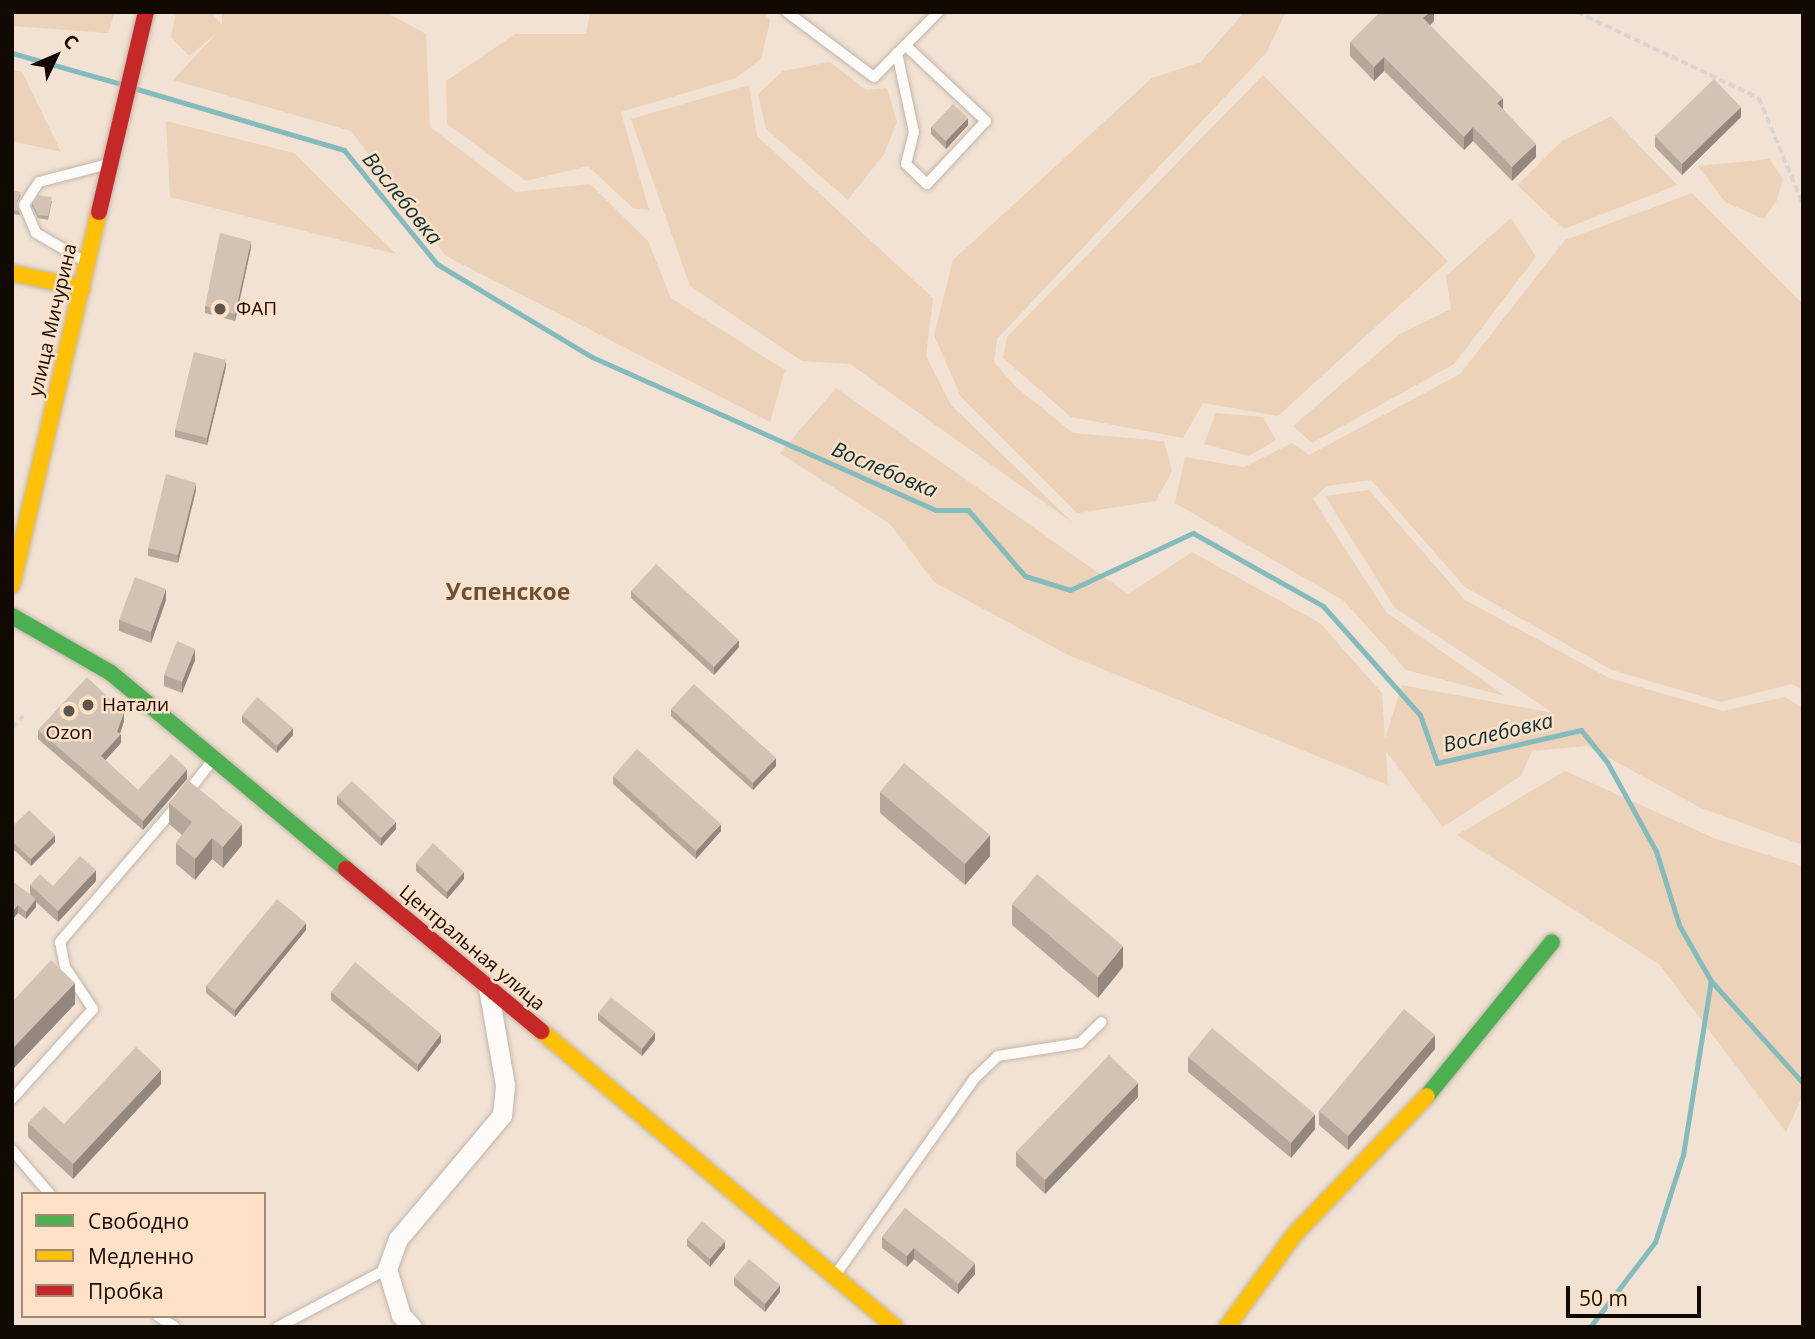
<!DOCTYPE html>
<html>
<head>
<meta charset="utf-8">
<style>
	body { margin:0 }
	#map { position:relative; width:1815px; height:1339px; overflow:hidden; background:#f1e2d3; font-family:"Open Sans",sans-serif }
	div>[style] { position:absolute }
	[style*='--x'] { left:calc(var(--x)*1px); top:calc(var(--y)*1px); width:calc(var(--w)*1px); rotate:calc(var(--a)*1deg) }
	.green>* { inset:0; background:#ecd2b8 }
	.stream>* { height:5px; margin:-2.5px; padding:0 2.5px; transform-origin:2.5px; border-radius:2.5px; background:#84bbbd }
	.path>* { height:3.5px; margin-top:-1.75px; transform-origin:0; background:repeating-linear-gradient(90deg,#dad5d0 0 7px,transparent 0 10.5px) }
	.roads { filter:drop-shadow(0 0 2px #c2b5aa) drop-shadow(0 0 2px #c2b5aa) }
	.lane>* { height:10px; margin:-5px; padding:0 5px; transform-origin:5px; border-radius:5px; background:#fdfbf8 }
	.street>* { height:19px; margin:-9.5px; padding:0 9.5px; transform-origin:9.5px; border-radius:9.5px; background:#fdfbf8 }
	.fast>* { height:16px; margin:-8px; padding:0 8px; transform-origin:8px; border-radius:8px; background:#4caf50 }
	.slow>* { height:16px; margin:-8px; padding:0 8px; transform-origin:8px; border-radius:8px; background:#ffc107 }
	.jam>* { height:16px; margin:-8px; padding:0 8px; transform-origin:8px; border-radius:8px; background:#c62828 }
	.wall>* { inset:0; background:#b5a89b }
	.shaded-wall>* { inset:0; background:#94887e }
	.building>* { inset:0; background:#d3c3b4 }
	.dots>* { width:19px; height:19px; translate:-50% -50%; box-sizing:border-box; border:4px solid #fee1c6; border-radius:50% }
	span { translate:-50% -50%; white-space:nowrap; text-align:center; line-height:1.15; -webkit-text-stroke:5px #fee1c6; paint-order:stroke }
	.poi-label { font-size:19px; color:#120902 }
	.left { translate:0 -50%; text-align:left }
	.street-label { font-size:19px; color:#120902 }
	.water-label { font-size:21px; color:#073237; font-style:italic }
	.quarter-label { font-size:23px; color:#695139; font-weight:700 }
	.frame { position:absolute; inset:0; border:14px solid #120902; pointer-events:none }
	.legend { position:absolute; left:21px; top:1192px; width:245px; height:126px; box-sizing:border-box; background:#fee1c6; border:2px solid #a08b78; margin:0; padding:9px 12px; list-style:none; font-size:21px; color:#120902 }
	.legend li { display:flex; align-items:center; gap:14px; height:35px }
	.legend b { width:35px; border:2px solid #a08b78 }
	.north { position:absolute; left:21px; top:21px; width:70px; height:70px; -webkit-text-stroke:5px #fee1c6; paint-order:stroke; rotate:46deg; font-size:19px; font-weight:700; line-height:28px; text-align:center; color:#120902 }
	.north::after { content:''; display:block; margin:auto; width:24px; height:32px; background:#120902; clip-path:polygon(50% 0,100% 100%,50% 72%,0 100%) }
	.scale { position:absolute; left:1566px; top:1286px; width:135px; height:32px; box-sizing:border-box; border:4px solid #120902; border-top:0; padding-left:9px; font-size:21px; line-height:24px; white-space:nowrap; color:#120902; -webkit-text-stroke:5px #fee1c6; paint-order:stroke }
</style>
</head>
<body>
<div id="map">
	<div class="green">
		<i style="clip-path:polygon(12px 12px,115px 12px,108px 33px,12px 26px)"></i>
		<i style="clip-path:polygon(176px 12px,211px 12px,222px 25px,222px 12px,386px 12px,426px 34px,430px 127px,516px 192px,590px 184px,648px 241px,671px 298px,785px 370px,770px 422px,446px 256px,351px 131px,173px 80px,217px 33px,189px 56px,171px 37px)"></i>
		<i style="clip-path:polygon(590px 12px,764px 12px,770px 21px,761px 59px,736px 78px,621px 112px,649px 210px,633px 208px,588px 166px,526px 181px,447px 124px,446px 81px,515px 34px,586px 34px)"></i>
		<i style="clip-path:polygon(1244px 12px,1286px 12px,1266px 53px,997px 339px,994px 362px,1016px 387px,1073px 433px,1164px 441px,1172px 471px,1156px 501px,1077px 513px,961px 397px,934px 335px,953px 260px,1152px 78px,1201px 62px)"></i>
		<i style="clip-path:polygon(830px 62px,866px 90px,887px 88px,897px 122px,884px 154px,848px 200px,766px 129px,758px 94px,783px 71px)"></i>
		<i style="clip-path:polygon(12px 70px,22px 72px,61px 152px,12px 141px)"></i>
		<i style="clip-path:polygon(1263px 75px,1448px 261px,1278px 416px,1203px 403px,1183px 438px,1071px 417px,1003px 358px,1007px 337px)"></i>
		<i style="clip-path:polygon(749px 85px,757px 136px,933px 298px,926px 356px,951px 405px,1073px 523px,850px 364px,802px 361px,690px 286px,631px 119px)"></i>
		<i style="clip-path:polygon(1611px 116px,1677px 185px,1564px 229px,1517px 185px,1562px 141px)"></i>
		<i style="clip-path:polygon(166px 121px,294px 153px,396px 254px,170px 197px)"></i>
		<i style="clip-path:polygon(1769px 159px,1783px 179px,1777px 200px,1764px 219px,1725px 202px,1698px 166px)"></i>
		<i style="clip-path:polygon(1692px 193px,1803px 304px,1803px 690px,1792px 684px,1721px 702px,1612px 670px,1465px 587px,1371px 480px,1326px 486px,1313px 499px,1386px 612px,1505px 696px,1406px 670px,1344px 601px,1175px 503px,1185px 457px,1244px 467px,1292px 443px,1309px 455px,1460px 374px,1565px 240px)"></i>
		<i style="clip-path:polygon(1511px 218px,1536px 257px,1454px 364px,1312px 443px,1293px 426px,1400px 334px,1451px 309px,1446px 276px)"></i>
		<i style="clip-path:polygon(836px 388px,1128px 594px,1192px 552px,1320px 623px,1382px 693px,1385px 739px,1402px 685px,1553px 713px,1395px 608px,1325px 496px,1369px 490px,1465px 600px,1609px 678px,1723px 711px,1784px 697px,1803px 707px,1803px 845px,1701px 808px,1587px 746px,1532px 751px,1521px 776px,1443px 827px,1386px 751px,1388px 785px,1068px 655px,934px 582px,890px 524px,780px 453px)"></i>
		<i style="clip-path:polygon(1216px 413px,1263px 417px,1276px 440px,1249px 456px,1204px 444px)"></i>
		<i style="clip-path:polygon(1565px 771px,1716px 839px,1803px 866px,1803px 1095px,1786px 1132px,1659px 964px,1457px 835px)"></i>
	</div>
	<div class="stream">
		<i style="--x:12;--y:53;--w:113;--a:15.9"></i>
		<i style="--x:137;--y:89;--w:216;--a:16.4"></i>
		<i style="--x:344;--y:150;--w:147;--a:50.8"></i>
		<i style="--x:437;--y:264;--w:181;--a:31"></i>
		<i style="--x:592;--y:357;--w:376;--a:24"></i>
		<i style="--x:936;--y:510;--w:32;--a:0"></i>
		<i style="--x:968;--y:510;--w:87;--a:49.2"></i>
		<i style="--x:1025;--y:576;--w:47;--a:17.3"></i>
		<i style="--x:1070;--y:590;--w:136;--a:-24.9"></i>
		<i style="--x:1193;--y:533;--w:149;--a:29.3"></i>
		<i style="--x:1323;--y:606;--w:146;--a:48.3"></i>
		<i style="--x:1420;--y:715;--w:51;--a:70.5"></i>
		<i style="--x:1437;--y:763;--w:148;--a:-12.9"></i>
		<i style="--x:1581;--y:730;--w:41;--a:50.9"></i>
		<i style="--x:1607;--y:762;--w:102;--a:61.2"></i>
		<i style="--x:1656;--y:851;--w:77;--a:72.7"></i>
		<i style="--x:1679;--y:925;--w:64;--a:60.3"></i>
		<i style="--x:1711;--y:981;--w:137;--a:48"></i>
		<i style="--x:1590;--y:1327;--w:107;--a:-52.6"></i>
		<i style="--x:1655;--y:1242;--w:91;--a:-72.2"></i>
		<i style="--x:1683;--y:1155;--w:176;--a:-80.9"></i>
	</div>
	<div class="path">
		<i style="--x:1577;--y:12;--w:201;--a:25.3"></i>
		<i style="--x:1759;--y:98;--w:115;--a:67.5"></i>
		<i style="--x:12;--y:728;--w:16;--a:-47"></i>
	</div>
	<div class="roads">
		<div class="lane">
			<i style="--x:787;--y:12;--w:109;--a:36.8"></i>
			<i style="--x:874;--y:77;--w:91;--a:-45.4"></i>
			<i style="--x:897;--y:53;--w:81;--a:77.9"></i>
			<i style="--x:914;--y:132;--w:33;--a:104"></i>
			<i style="--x:906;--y:164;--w:29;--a:44"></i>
			<i style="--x:927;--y:184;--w:86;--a:-46.9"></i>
			<i style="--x:986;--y:121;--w:111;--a:-136.8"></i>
			<i style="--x:84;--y:261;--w:56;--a:-149.7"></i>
			<i style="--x:36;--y:233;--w:30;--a:-113"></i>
			<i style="--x:24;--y:205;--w:27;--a:-57"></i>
			<i style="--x:39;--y:182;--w:71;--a:-14.6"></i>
			<i style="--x:187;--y:793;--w:41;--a:-52"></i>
			<i style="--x:12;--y:1099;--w:121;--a:-48"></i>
			<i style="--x:93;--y:1009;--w:50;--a:-123.7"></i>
			<i style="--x:65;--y:967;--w:25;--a:-101"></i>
			<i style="--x:60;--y:942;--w:177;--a:-49.4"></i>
			<i style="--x:12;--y:1150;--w:58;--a:49.2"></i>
			<i style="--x:836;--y:1274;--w:239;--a:-54.7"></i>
			<i style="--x:974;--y:1079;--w:33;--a:-44"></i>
			<i style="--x:998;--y:1056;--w:83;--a:-9"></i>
			<i style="--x:1080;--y:1043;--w:30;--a:-44"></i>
			<i style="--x:158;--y:1316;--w:20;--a:33"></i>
			<i style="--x:278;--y:1327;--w:123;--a:-28"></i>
		</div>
		<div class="street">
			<i style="--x:412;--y:1327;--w:16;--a:-133"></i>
			<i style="--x:401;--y:1315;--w:48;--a:-106.9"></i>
			<i style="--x:387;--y:1269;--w:32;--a:-70"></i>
			<i style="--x:398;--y:1239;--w:162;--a:-50"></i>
			<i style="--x:502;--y:1115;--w:30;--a:-84"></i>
			<i style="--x:505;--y:1085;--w:98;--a:-99.9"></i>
		</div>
		<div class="fast">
			<i style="--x:12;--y:616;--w:114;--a:29.9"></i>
			<i style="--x:111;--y:673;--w:306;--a:39.8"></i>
			<i style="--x:1427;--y:1096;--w:198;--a:-50.9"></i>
		</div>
		<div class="slow">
			<i style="--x:12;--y:273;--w:72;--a:12.1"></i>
			<i style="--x:12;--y:585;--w:383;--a:-76.9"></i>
			<i style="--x:541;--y:1031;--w:461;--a:39.9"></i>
			<i style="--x:1227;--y:1327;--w:114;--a:-53.9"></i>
			<i style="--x:1294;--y:1235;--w:192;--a:-46.3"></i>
		</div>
		<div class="jam">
			<i style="--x:99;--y:212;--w:205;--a:-76.8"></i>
			<i style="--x:346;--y:869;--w:254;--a:39.7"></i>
		</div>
	</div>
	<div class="wall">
		<i style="clip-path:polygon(1434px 12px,1434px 21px,1430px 25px,1503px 109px,1536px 157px,1512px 181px,1473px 141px,1464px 150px,1384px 71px,1374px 81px,1350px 56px,1350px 42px)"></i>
		<i style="clip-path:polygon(1741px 117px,1682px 175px,1655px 147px,1655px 136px)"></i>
		<i style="clip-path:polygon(968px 125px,946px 149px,931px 134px,931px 127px)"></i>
		<i style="clip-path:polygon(12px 190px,21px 195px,17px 203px,20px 215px,12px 214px)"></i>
		<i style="clip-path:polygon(52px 201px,48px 220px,38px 218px,32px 206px,32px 202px)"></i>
		<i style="clip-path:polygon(251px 248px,235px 321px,205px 313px,205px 306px)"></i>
		<i style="clip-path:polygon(226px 367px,207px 445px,175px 437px,175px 430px)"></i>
		<i style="clip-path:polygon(196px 490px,178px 563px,148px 556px,148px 548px)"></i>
		<i style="clip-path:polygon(631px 591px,739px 647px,714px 675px,631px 598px)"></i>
		<i style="clip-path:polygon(166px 600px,151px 643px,119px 631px,119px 620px)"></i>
		<i style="clip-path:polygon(195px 660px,182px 693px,164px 686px,164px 675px)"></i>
		<i style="clip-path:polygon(671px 709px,776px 766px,753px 790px,671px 716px)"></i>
		<i style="clip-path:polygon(242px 715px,293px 735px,277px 753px,242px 722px)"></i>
		<i style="clip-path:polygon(124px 721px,120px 733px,121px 743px,105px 760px,138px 790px,187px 779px,143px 830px,38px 739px,38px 730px)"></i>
		<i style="clip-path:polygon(613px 776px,721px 831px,696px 859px,613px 784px)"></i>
		<i style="clip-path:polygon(880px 792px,990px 856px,965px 885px,880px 813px)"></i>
		<i style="clip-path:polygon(337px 796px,396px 829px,381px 846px,337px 804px)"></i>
		<i style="clip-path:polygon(169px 803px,242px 845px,223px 868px,212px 859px,195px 880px,176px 864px,176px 843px,182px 835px,169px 824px)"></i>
		<i style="clip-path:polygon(12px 827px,55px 842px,31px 866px,12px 848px)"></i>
		<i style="clip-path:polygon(416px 863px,464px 879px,447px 899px,416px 871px)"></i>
		<i style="clip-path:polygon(12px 881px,30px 895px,30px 885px,53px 886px,96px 881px,58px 922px,36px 902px,36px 907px,26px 919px,18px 913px,12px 920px)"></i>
		<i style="clip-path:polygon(1012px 904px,1123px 967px,1098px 998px,1012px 925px)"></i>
		<i style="clip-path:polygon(306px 930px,235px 1017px,206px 993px,206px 986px)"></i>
		<i style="clip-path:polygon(331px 992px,441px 1042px,418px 1072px,331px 1000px)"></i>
		<i style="clip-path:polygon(12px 1002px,75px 1004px,14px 1068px,12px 1067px)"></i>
		<i style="clip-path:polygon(598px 1013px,655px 1040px,642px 1056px,598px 1020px)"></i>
		<i style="clip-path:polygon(1435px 1049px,1348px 1150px,1319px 1125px,1319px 1111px)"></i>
		<i style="clip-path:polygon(1188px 1057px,1315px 1129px,1291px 1158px,1188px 1072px)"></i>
		<i style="clip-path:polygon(161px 1084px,73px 1179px,28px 1137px,28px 1123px,64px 1124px)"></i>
		<i style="clip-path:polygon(1138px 1097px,1045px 1194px,1016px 1166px,1016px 1152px)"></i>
		<i style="clip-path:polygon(905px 1208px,975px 1274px,958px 1294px,914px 1259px,907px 1267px,882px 1248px,882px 1237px)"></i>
		<i style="clip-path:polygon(687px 1239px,725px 1248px,710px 1267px,687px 1246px)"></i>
		<i style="clip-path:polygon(734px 1277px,780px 1292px,765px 1312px,734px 1285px)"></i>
	</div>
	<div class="shaded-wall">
		<i style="clip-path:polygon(1430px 12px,1434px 12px,1434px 21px,1423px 32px,1423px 18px)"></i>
		<i style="clip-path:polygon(1384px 57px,1384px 71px,1374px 81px,1374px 67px)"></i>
		<i style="clip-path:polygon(1503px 98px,1503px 111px,1497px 103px)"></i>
		<i style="clip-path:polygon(1741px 107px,1741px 117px,1682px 175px,1682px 164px)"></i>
		<i style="clip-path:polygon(968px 118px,968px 125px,946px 149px,946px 141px)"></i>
		<i style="clip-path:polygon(1473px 127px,1473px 141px,1464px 150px,1464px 137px)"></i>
		<i style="clip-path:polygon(1536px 144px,1536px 157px,1512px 181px,1512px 167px)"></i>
		<i style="clip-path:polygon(251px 241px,251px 248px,235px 321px,235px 314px)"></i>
		<i style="clip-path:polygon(226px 360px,226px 367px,207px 445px,207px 438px)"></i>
		<i style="clip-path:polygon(196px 483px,196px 490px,178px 563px,178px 555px)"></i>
		<i style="clip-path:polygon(166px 589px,166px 600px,151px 643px,151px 632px)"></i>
		<i style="clip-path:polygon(739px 640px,739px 647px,714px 675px,714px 667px)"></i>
		<i style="clip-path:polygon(195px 649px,195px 660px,182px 693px,182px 682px)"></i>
		<i style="clip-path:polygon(124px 712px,124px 721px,119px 737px,121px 734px,121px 743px,101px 765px,101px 756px,117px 732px)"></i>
		<i style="clip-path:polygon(293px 728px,293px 735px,277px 753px,277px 746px)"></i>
		<i style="clip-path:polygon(776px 758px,776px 766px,753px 790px,753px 783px)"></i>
		<i style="clip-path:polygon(187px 769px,187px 779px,143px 830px,143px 821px)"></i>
		<i style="clip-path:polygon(396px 822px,396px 829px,381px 846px,381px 838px)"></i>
		<i style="clip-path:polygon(242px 824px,242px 845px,223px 868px,223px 847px)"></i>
		<i style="clip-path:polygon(721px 824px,721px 831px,696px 859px,696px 851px)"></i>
		<i style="clip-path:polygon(55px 835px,55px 842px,31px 866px,31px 859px)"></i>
		<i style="clip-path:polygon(990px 835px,990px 856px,965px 885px,965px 864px)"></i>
		<i style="clip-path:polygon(212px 838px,212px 859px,195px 880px,195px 859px)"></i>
		<i style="clip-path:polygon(96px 870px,96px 881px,58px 922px,58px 911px)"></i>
		<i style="clip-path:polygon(464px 872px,464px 879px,447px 899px,447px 892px)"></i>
		<i style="clip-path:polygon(36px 899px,36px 907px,26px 919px,26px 912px)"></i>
		<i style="clip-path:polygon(18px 905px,18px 913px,12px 920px,12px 912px)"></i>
		<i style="clip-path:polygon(306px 923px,306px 930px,235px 1017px,235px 1010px)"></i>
		<i style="clip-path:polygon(1123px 946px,1123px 967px,1098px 998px,1098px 977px)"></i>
		<i style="clip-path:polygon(75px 983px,75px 1004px,14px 1068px,14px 1047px)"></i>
		<i style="clip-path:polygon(655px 1032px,655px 1040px,642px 1056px,642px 1049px)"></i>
		<i style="clip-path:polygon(441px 1034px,441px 1042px,418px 1072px,418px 1065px)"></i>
		<i style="clip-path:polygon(1435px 1035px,1435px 1049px,1348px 1150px,1348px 1136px)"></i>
		<i style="clip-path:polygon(161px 1070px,161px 1084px,73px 1179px,73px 1164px)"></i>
		<i style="clip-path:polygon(1138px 1083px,1138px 1097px,1045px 1194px,1045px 1180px)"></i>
		<i style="clip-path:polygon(1315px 1114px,1315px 1129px,1291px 1158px,1291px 1143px)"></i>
		<i style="clip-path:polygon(725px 1241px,725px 1248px,710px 1267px,710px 1259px)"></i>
		<i style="clip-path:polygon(914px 1248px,914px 1259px,907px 1267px,907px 1256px)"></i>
		<i style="clip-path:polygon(975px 1263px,975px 1274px,958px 1294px,958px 1284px)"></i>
		<i style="clip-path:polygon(780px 1285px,780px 1292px,765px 1312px,765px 1304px)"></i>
	</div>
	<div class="building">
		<i style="clip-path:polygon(1380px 12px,1430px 12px,1423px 18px,1503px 98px,1497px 103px,1536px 144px,1512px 167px,1473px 127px,1464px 137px,1384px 57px,1374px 67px,1350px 42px)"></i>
		<i style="clip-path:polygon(1714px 79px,1741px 107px,1682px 164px,1655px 136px)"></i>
		<i style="clip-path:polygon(953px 104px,968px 118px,946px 141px,931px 127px)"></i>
		<i style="clip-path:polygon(12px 190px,21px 192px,17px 201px,20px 211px,12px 210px)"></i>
		<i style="clip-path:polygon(37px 195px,52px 197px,48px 216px,38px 215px,32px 202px)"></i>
		<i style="clip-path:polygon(220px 233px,251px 241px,235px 314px,205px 306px)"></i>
		<i style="clip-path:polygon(194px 352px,226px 360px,207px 438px,175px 430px)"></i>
		<i style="clip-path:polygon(166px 474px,196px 483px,178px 555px,148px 548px)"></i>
		<i style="clip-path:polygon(656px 564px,739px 640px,714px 667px,631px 591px)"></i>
		<i style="clip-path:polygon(135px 577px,166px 589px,151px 632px,119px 620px)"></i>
		<i style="clip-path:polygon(177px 641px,195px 649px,182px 682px,164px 675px)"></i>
		<i style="clip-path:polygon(87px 677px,124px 712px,117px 732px,121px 734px,101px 756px,138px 790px,171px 754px,187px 769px,143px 821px,38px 730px)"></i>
		<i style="clip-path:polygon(694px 684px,776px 758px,753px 783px,671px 709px)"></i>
		<i style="clip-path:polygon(257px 697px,293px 728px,277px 746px,242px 715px)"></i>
		<i style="clip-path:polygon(637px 749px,721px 824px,696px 851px,613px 776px)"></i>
		<i style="clip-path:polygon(904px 763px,990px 835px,965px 864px,880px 792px)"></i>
		<i style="clip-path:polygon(188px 780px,242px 824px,223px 847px,212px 838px,195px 859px,176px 843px,192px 822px,169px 803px)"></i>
		<i style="clip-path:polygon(352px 781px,396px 822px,381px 838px,337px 796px)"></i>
		<i style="clip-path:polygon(29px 810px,55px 835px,31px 859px,12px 841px,12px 827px)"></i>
		<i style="clip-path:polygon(433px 843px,464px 872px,447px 892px,416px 863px)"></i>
		<i style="clip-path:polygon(80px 856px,96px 870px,58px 911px,30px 885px,40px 874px,53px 886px)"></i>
		<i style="clip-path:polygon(1037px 874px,1123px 946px,1098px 977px,1012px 904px)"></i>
		<i style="clip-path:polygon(12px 881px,36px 899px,26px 912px,18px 905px,12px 912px)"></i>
		<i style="clip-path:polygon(277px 899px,306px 923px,235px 1010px,206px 986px)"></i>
		<i style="clip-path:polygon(51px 960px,75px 983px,14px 1047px,12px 1046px,12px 1002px)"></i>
		<i style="clip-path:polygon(355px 962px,441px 1034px,418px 1065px,331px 992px)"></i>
		<i style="clip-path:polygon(611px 997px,655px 1032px,642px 1049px,598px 1013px)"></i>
		<i style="clip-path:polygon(1404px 1009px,1435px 1035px,1348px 1136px,1319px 1111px)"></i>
		<i style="clip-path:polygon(1212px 1028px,1315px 1114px,1291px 1143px,1188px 1057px)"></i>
		<i style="clip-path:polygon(136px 1047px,161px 1070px,73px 1164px,28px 1123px,44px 1106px,64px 1124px)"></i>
		<i style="clip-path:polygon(1109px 1055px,1138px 1083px,1045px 1180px,1016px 1152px)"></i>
		<i style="clip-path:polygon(905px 1208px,975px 1263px,958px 1284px,914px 1248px,907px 1256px,882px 1237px)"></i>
		<i style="clip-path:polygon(702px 1221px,725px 1241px,710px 1259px,687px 1239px)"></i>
		<i style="clip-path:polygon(749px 1259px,780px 1285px,765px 1304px,734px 1277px)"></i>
	</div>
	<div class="dots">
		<i style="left:220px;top:309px;background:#60554b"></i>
		<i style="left:88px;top:705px;background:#60554b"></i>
		<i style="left:69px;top:711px;background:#60554b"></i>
	</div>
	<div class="poi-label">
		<span class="left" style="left:236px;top:309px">ФАП</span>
		<span class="left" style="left:102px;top:705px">Натали</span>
		<span style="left:69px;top:733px">Ozon</span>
	</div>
	<div class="street-label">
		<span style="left:53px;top:320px;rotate:-77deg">улица Мичурина</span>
		<span style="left:472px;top:948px;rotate:40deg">Центральная улица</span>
	</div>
	<div class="water-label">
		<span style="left:403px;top:198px;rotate:51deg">Вослебовка</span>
		<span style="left:885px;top:469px;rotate:23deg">Вослебовка</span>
		<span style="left:1498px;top:732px;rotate:-13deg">Вослебовка</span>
	</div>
	<div class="quarter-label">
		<span style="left:508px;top:591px">Успенское</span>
	</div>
	<div class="frame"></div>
	<ul class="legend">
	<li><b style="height:9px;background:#4caf50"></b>Свободно</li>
	<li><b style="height:9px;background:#ffc107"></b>Медленно</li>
	<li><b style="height:9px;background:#c62828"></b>Пробка</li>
	</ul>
	<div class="north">С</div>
	<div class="scale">50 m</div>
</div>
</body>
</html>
